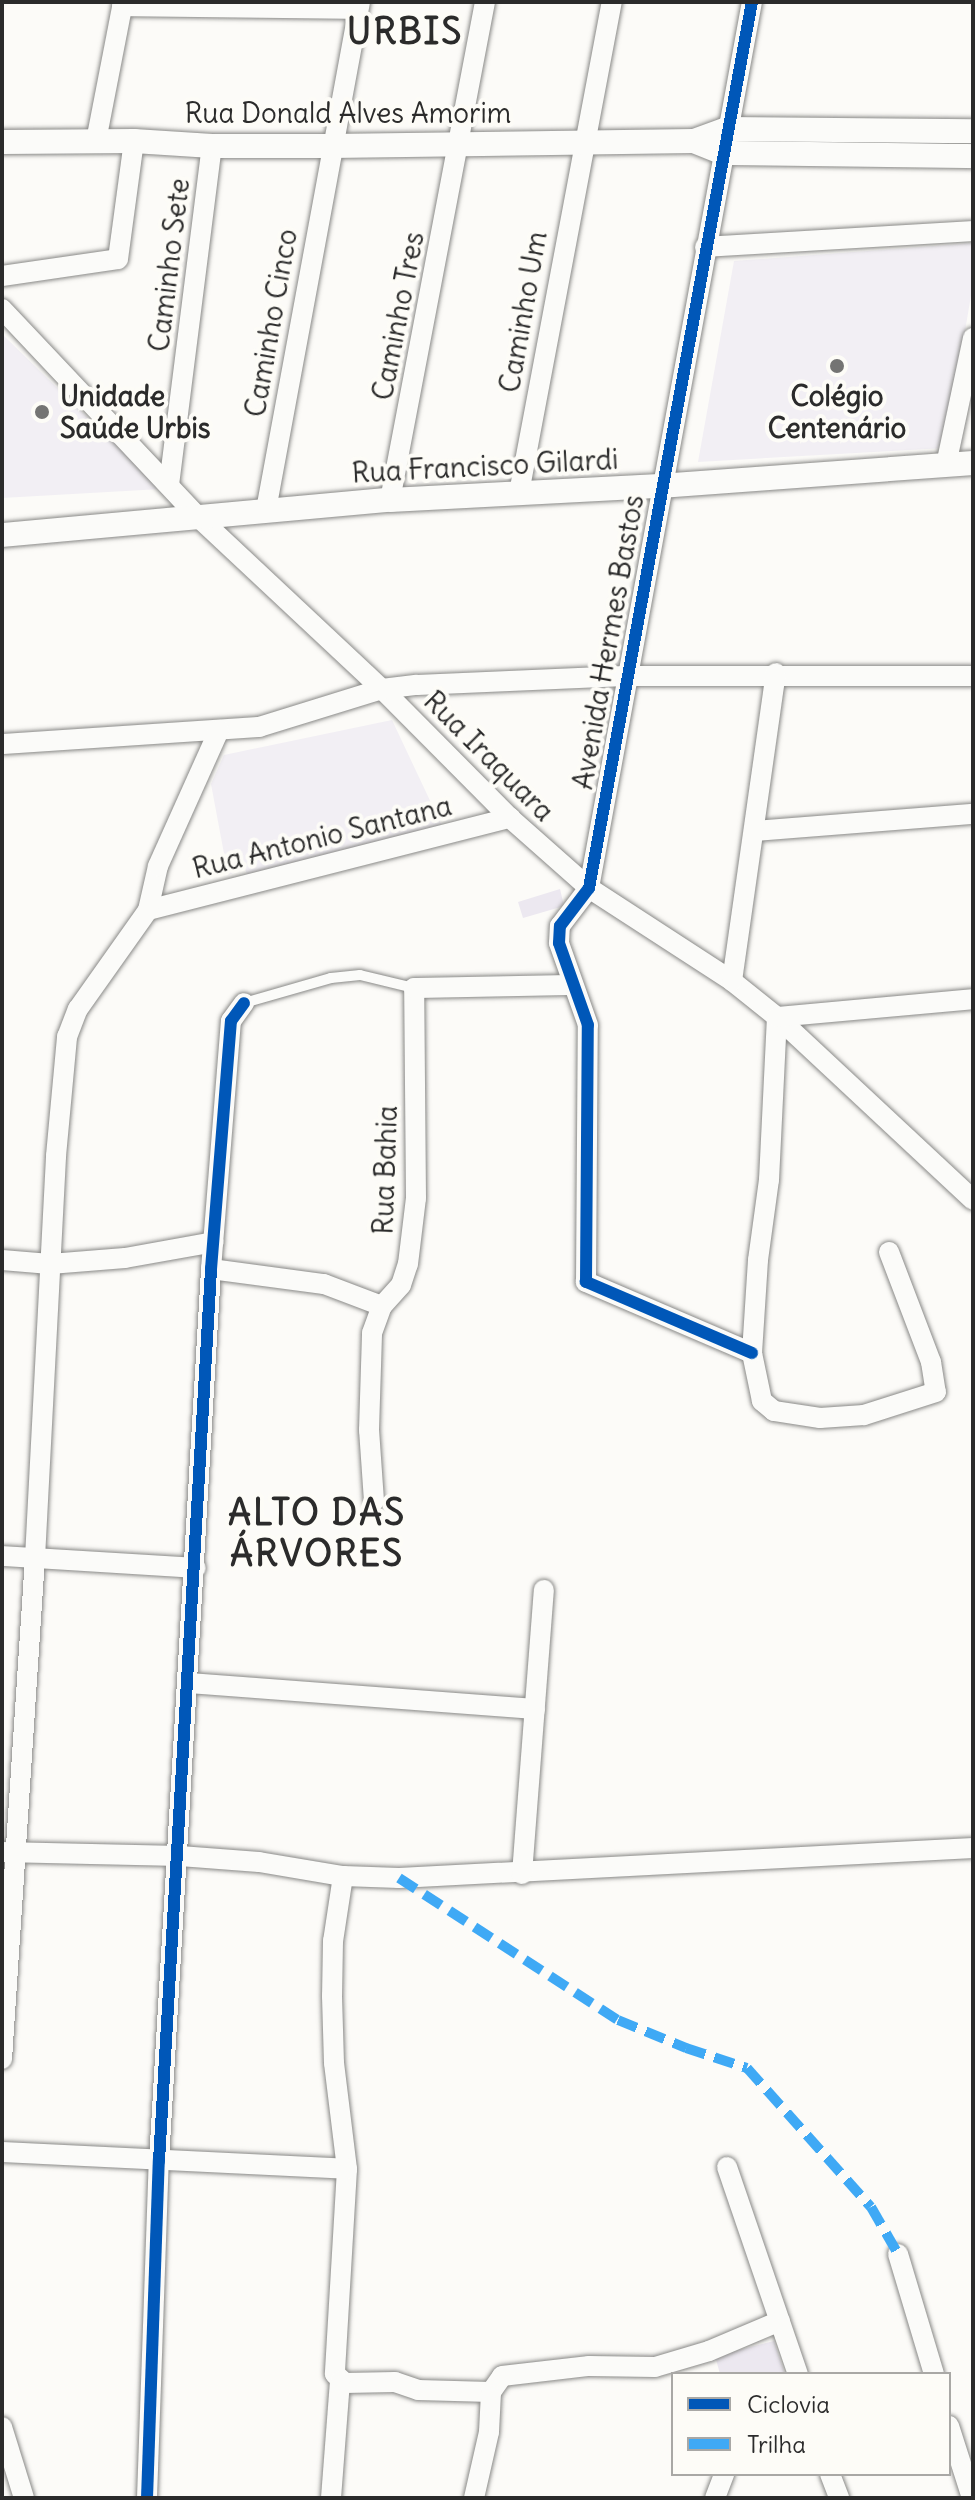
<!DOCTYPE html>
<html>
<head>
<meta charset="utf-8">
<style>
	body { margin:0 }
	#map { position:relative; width:975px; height:2500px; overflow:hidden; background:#fcfbf8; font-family:Delius,sans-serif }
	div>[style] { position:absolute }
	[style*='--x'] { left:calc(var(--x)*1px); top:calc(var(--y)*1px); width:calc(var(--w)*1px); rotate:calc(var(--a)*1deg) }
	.built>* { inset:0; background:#f2eff4 }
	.building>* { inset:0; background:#ece8f0 }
	.roads { filter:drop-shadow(0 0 2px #898987) drop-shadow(0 0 2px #898987) }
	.service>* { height:10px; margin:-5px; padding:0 5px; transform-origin:5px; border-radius:5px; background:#fbfbf9 }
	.minor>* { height:20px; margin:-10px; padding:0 10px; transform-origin:10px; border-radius:10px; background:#fbfbf9 }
	.tertiary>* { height:24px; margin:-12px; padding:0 12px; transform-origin:12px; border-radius:12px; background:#fbfbf9 }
	.quiet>* { height:10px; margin-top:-5px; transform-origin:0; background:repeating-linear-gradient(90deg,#3fa9f5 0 20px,transparent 0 30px) }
	.cycleway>* { height:12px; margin:-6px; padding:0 6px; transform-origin:6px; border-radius:6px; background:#0057b8 }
	.dots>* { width:22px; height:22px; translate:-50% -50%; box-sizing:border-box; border:4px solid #fdfcf7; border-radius:50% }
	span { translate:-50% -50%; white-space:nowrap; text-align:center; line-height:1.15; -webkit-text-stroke:8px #fdfcf7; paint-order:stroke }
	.street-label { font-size:28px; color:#2b2b2b }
	.poi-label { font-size:28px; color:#2b2b2b; font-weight:700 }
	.left { translate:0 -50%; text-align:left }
	.district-label { font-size:36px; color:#2b2b2b; font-weight:700; letter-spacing:2px }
	.frame { position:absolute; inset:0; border:4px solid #2b2b2b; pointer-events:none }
	.legend { position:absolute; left:671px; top:2372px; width:280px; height:104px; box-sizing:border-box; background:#fdfcf7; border:2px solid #a9a8a5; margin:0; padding:10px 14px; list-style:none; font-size:24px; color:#2b2b2b }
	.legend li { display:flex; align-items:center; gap:16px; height:40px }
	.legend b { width:40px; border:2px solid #a9a8a5 }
</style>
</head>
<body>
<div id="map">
	<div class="built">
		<i style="clip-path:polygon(973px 243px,973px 284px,945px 448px,698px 462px,734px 261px)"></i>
		<i style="clip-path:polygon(2px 334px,161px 489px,2px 498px)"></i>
		<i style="clip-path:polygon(392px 720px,442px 826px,248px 878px,245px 868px,228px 875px,211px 784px,224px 755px)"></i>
	</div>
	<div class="building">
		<i style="clip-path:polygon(560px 889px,564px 906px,523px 918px,518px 902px)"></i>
		<i style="clip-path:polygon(774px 2341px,785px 2374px,720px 2374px,715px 2356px)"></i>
	</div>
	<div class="roads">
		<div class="service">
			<i style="--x:244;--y:1003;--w:91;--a:-16"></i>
			<i style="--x:331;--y:978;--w:29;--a:-6"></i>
			<i style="--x:360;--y:975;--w:56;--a:13.5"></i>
		</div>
		<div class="minor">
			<i style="--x:122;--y:6;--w:236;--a:0.7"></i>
			<i style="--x:96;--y:141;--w:142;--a:-79"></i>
			<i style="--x:705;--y:247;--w:268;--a:-3.4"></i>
			<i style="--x:2;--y:276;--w:117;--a:-8.3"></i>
			<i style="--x:118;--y:259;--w:119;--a:-82.3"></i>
			<i style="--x:2;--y:309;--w:284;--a:46.7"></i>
			<i style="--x:197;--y:516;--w:253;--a:43.1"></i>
			<i style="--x:382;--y:689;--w:182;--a:45.2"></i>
			<i style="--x:510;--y:818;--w:106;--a:41.5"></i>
			<i style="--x:589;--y:888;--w:171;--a:33"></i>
			<i style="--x:732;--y:981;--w:58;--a:38.7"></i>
			<i style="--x:777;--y:1017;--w:268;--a:43"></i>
			<i style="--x:946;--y:465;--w:130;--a:-78"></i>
			<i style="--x:169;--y:485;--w:342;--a:-82.8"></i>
			<i style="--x:519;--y:493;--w:500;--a:-79.3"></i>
			<i style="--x:390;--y:500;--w:507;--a:-79.2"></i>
			<i style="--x:266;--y:510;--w:517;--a:-79.52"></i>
			<i style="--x:2;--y:744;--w:258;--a:-3.8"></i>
			<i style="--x:259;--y:727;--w:129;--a:-17.2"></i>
			<i style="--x:382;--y:689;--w:35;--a:-7"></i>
			<i style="--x:417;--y:685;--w:208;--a:-2.5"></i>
			<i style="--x:625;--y:676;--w:348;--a:0"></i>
			<i style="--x:755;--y:831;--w:219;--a:-4.5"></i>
			<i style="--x:148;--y:910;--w:374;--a:-14.3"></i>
			<i style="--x:732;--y:981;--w:311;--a:-81.9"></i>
			<i style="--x:889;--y:1252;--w:118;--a:69.1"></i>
			<i style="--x:931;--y:1362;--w:30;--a:81"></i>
			<i style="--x:936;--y:1392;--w:76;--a:162.3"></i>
			<i style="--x:864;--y:1415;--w:44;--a:176.1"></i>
			<i style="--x:820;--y:1418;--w:47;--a:-171.3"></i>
			<i style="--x:774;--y:1411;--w:16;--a:-140"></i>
			<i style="--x:762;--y:1401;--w:49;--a:-101.8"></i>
			<i style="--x:752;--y:1353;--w:93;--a:-86.3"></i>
			<i style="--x:758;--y:1260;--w:81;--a:-82.2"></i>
			<i style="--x:769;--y:1180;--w:163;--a:-87.2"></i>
			<i style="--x:777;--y:1017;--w:197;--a:-5.2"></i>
			<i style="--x:2;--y:1260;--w:48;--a:4.8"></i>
			<i style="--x:50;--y:1264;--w:75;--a:-4.6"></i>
			<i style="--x:125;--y:1258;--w:90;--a:-10.2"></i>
			<i style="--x:211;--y:1269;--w:114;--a:7.6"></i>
			<i style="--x:324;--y:1284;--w:62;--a:20.8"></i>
			<i style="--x:752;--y:1353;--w:181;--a:-156.8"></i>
			<i style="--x:586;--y:1282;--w:257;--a:-89.6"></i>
			<i style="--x:588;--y:1025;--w:87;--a:-109.5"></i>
			<i style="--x:559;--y:943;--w:17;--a:-87"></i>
			<i style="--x:560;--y:926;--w:48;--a:-52.7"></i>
			<i style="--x:589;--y:888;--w:901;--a:-79.58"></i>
			<i style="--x:374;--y:1501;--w:71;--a:-94"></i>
			<i style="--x:369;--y:1430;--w:97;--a:-88.2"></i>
			<i style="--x:372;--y:1333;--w:29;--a:-70"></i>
			<i style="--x:382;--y:1306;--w:28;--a:-48"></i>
			<i style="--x:401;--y:1285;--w:22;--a:-72"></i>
			<i style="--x:408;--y:1264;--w:66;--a:-83.1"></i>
			<i style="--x:416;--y:1198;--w:210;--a:-90.5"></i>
			<i style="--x:414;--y:988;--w:158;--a:-1.1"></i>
			<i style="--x:2;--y:1556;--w:194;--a:3.5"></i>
			<i style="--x:189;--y:1683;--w:347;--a:4.3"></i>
			<i style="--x:2;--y:1852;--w:178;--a:1.3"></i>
			<i style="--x:180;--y:1856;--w:79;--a:4.3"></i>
			<i style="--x:259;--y:1862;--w:85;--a:9.5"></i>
			<i style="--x:343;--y:1876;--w:56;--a:2"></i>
			<i style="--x:399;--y:1878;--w:575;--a:-2.99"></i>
			<i style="--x:522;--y:1874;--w:285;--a:-85.6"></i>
			<i style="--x:343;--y:1876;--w:66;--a:98.7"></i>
			<i style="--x:333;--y:1941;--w:55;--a:91"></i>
			<i style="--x:332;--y:1996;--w:67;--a:88.3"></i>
			<i style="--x:334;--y:2063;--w:107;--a:83"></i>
			<i style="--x:347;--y:2169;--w:205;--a:93.4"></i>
			<i style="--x:335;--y:2374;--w:13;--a:42"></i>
			<i style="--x:345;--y:2383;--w:50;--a:-1.1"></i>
			<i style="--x:395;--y:2382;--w:24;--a:19"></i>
			<i style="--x:418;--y:2390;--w:73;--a:1.6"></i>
			<i style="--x:2;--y:2059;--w:502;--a:-86.23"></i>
			<i style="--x:35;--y:1558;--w:403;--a:-87"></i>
			<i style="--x:56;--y:1156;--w:120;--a:-84.7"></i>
			<i style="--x:67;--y:1037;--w:30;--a:-69"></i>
			<i style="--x:78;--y:1009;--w:121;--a:-54.7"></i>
			<i style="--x:148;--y:910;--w:45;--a:-77.2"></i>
			<i style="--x:158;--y:866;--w:149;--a:-65.8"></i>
			<i style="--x:2;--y:2152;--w:345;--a:2.8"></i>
			<i style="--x:727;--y:2167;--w:219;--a:71.1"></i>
			<i style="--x:898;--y:2254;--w:125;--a:73.3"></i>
			<i style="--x:949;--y:2426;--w:76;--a:72.3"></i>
			<i style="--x:2;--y:2427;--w:74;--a:72.8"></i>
			<i style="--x:830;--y:2474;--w:26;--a:69"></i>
			<i style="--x:147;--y:2498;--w:337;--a:-88"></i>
			<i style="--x:159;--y:2161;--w:894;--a:-86.66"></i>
			<i style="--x:211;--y:1269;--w:249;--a:-85.4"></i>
			<i style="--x:231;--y:1021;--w:22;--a:-54"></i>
			<i style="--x:331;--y:2498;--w:117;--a:-85.6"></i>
			<i style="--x:474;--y:2498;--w:68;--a:-77.2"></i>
			<i style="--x:489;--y:2432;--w:40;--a:-87.1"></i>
			<i style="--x:491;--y:2392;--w:19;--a:-55"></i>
			<i style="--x:502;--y:2376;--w:88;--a:-6.6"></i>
			<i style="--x:589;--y:2366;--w:66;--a:0.9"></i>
			<i style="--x:655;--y:2367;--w:56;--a:-16.5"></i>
			<i style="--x:709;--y:2351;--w:77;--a:-22.9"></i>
			<i style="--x:715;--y:2498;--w:26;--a:-69"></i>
		</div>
		<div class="tertiary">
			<i style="--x:694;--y:141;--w:31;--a:22"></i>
			<i style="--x:723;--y:153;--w:250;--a:0.7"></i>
			<i style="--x:2;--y:142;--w:132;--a:-0.4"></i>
			<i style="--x:134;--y:141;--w:78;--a:3.7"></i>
			<i style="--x:212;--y:146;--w:119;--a:0"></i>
			<i style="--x:331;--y:146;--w:363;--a:-0.8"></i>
			<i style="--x:694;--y:141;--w:35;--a:-20"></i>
			<i style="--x:727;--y:129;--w:246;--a:0.5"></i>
			<i style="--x:2;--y:535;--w:390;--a:-5.2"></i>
			<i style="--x:390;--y:500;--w:270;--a:-3"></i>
			<i style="--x:660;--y:486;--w:314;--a:-4.2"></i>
		</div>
	</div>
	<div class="quiet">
		<i style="--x:399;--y:1878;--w:261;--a:33"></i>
		<i style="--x:618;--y:2020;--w:74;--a:22.4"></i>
		<i style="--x:686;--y:2048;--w:64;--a:18.2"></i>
		<i style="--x:747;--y:2068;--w:186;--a:48.3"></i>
		<i style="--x:871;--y:2207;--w:54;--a:60.1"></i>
	</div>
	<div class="cycleway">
		<i style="--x:752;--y:1353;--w:181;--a:-156.8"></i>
		<i style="--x:586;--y:1282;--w:257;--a:-89.6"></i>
		<i style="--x:588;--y:1025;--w:87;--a:-109.5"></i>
		<i style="--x:559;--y:943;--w:17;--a:-87"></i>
		<i style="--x:560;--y:926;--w:48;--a:-52.7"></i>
		<i style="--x:589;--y:888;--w:901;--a:-79.58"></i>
		<i style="--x:147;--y:2498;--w:337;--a:-88"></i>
		<i style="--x:159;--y:2161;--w:894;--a:-86.66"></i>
		<i style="--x:211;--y:1269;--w:249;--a:-85.4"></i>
		<i style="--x:231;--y:1021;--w:22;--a:-54"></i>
	</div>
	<div class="dots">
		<i style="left:837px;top:366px;background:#747473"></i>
		<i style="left:42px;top:412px;background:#747473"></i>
	</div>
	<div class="street-label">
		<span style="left:348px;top:113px">Rua Donald Alves Amorim</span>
		<span style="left:169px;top:265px;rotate:-83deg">Caminho Sete</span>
		<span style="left:523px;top:312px;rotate:-80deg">Caminho Um</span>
		<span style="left:398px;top:316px;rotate:-79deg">Caminho Tres</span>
		<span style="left:271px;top:323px;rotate:-80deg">Caminho Cinco</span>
		<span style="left:485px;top:466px;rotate:-3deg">Rua Francisco Gilardi</span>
		<span style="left:608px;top:642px;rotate:-80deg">Avenida Hermes Bastos</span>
		<span style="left:489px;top:756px;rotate:45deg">Rua Iraquara</span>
		<span style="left:322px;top:837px;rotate:-14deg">Rua Antonio Santana</span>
		<span style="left:385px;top:1170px;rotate:-88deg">Rua Bahia</span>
	</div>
	<div class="poi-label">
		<span class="left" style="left:60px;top:412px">Unidade<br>Saúde Urbis</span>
		<span style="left:837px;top:412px">Colégio<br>Centenário</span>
	</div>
	<div class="district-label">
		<span style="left:405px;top:32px">URBIS</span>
		<span style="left:317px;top:1533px">ALTO DAS<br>ÁRVORES</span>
	</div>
	<div class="frame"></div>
	<ul class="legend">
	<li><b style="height:10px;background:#0057b8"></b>Ciclovia</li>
	<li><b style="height:10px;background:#3fa9f5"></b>Trilha</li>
	</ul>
</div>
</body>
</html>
